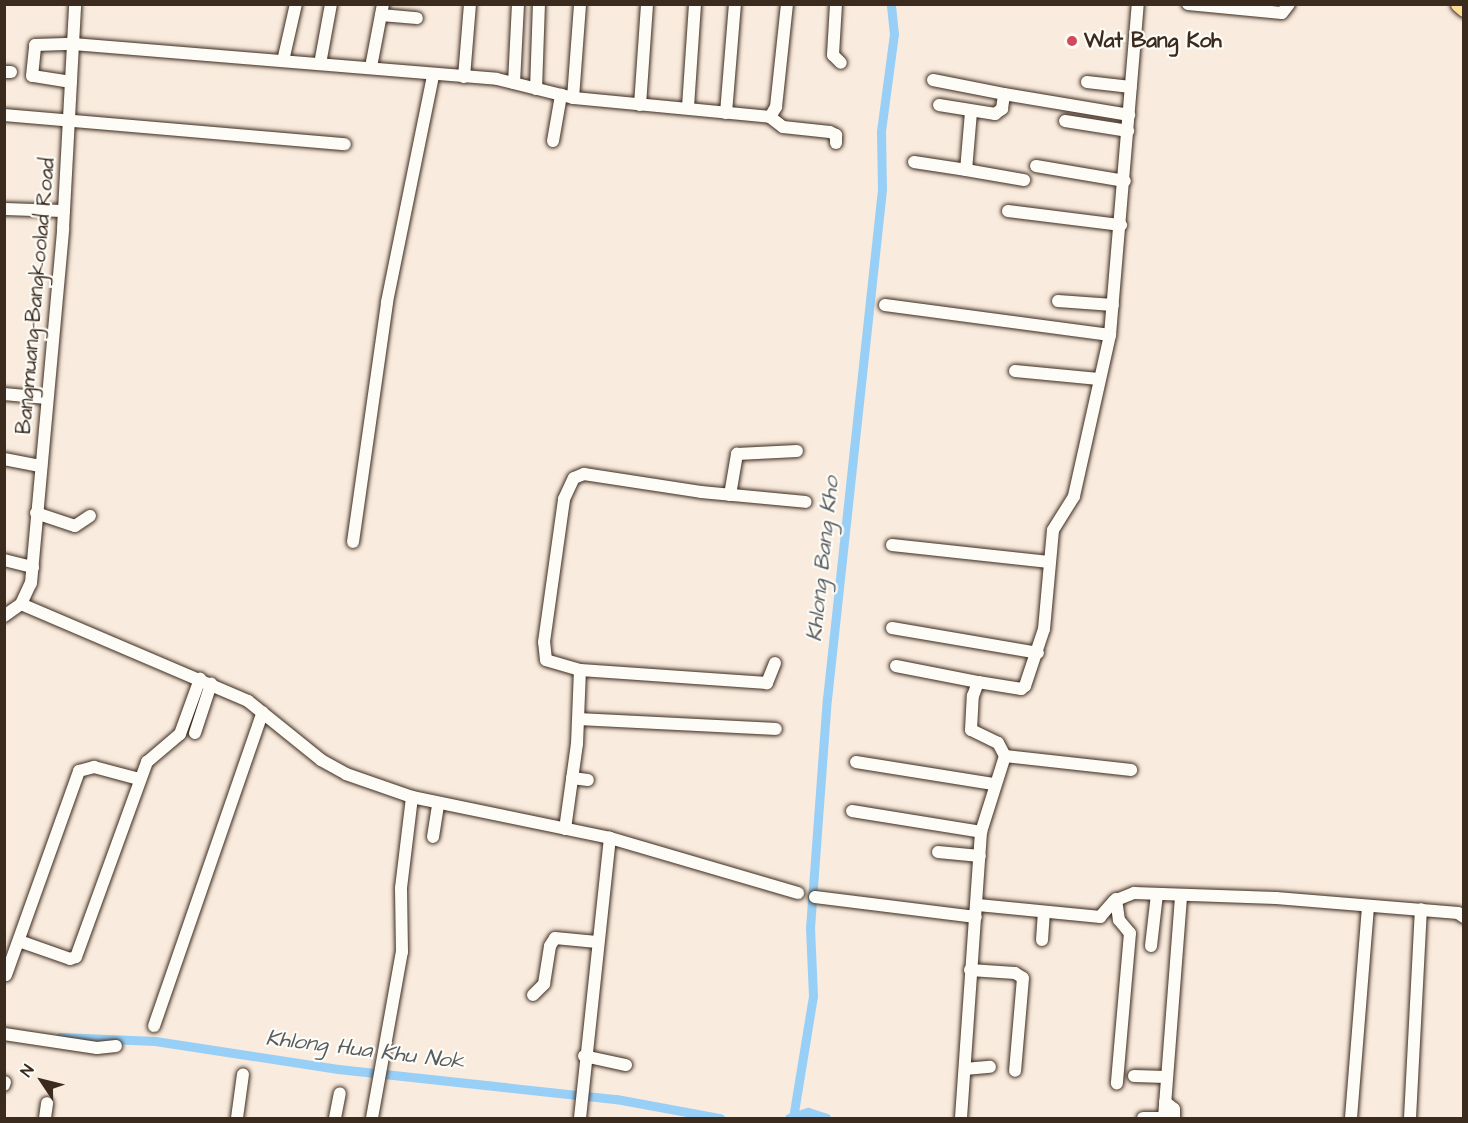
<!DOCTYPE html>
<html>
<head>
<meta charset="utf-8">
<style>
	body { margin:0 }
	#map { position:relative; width:1468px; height:1123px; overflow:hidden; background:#f9ebdd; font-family:"Architects Daughter",sans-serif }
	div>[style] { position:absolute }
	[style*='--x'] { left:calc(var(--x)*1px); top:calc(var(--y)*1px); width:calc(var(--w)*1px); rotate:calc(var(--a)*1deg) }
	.canal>* { height:9px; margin:-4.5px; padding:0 4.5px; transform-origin:4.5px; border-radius:4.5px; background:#98cff7 }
	.roads { filter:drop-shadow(0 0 2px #3b2a1e) drop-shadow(0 0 2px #3b2a1e) }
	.minor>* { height:12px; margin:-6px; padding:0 6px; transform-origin:6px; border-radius:6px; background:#fdfcf7 }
	.major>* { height:15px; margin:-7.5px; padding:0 7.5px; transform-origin:7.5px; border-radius:7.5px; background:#fedd96 }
	.dots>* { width:16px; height:16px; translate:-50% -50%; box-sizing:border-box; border:3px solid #fdfcf7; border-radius:50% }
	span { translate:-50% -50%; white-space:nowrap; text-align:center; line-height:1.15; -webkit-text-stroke:4.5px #fdfcf7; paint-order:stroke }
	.poi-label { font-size:21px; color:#3b2a1e; font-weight:700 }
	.left { translate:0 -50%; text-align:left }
	.street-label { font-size:21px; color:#3b2a1e }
	.water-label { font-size:22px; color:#575c5f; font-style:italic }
	.frame { position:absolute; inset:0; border:6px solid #3b2a1e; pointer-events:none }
	.north { position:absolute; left:12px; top:1051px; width:60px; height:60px; -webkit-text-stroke:4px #fdfcf7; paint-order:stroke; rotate:305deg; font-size:16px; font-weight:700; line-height:24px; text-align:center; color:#3b2a1e }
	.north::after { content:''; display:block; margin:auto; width:21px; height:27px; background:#3b2a1e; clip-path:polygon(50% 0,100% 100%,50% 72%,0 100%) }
</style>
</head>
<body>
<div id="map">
	<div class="canal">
		<i style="--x:60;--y:1037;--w:95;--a:2.4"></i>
		<i style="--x:155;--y:1041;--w:185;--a:8.7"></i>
		<i style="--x:338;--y:1069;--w:280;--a:6.2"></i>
		<i style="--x:616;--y:1099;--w:106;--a:10.4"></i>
		<i style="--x:789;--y:1118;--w:20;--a:-18"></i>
		<i style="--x:808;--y:1112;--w:19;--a:18"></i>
		<i style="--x:793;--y:1118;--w:124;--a:-80.7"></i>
		<i style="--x:813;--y:996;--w:68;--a:-92.5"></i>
		<i style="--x:810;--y:928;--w:230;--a:-85.8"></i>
		<i style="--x:827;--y:699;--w:513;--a:-83.84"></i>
		<i style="--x:882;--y:189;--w:58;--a:-91"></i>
		<i style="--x:881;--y:131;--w:98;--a:-82.4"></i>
		<i style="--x:894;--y:34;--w:30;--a:-96"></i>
	</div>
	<div class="roads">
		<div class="minor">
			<i style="--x:836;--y:4;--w:51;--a:93.4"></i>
			<i style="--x:833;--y:55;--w:11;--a:45"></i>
			<i style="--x:1188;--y:4;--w:94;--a:5.5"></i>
			<i style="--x:1282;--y:13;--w:11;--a:-52"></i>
			<i style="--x:381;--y:15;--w:36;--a:5"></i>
			<i style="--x:283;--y:61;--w:58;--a:-77.2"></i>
			<i style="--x:320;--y:64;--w:61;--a:-79.6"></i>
			<i style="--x:371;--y:67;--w:64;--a:-79.2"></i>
			<i style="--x:4;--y:72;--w:7;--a:0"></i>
			<i style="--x:464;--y:77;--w:73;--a:-85.3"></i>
			<i style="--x:933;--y:80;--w:72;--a:11.2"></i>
			<i style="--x:71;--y:82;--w:39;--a:-171"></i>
			<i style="--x:32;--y:76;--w:31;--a:-84"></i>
			<i style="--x:35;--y:45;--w:38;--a:-2"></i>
			<i style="--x:73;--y:44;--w:425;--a:4.7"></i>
			<i style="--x:497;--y:79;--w:79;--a:13.9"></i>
			<i style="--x:574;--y:98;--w:197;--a:5.5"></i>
			<i style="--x:770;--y:117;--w:16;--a:38"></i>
			<i style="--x:783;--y:127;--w:47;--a:6.1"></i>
			<i style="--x:830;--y:132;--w:7;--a:27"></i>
			<i style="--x:836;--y:135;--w:8;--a:90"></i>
			<i style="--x:1087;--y:82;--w:44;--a:6.5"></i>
			<i style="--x:514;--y:83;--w:79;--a:-87.1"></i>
			<i style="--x:536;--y:89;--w:85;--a:-88"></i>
			<i style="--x:573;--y:98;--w:94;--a:-85.7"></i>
			<i style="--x:640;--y:105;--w:101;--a:-86"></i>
			<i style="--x:939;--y:105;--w:57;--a:9.1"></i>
			<i style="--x:995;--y:114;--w:9;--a:-36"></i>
			<i style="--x:1002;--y:109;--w:15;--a:-82"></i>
			<i style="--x:1004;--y:94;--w:127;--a:9.5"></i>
			<i style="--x:688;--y:107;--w:103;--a:-86.1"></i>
			<i style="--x:971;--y:112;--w:58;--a:94.9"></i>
			<i style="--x:966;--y:170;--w:59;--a:9.8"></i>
			<i style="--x:726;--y:113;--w:109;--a:-85.3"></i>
			<i style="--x:4;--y:115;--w:342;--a:4.9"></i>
			<i style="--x:770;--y:117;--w:12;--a:-59"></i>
			<i style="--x:776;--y:107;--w:104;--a:-83.9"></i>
			<i style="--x:1065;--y:121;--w:64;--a:9"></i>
			<i style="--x:553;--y:141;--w:47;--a:-80.1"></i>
			<i style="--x:914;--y:162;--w:53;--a:8.7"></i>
			<i style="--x:1036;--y:166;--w:90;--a:9.6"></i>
			<i style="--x:4;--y:209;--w:60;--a:1.9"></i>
			<i style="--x:1008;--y:211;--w:114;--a:7.1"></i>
			<i style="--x:1058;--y:301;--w:55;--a:4.2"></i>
			<i style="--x:885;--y:305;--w:227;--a:7.6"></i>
			<i style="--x:1015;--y:371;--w:84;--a:5.4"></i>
			<i style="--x:4;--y:394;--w:43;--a:5.3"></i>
			<i style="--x:4;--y:459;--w:38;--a:11"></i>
			<i style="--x:730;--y:495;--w:42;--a:-80.3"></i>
			<i style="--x:737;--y:454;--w:60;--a:-2.9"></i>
			<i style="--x:36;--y:513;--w:41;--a:18.4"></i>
			<i style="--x:75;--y:526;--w:18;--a:-34"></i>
			<i style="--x:353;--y:542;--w:242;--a:-81.9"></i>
			<i style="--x:387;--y:302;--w:232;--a:-78.5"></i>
			<i style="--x:892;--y:545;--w:158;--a:6.2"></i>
			<i style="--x:4;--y:560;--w:30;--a:14"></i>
			<i style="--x:21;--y:604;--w:247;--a:23.1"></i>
			<i style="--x:248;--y:701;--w:94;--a:38.9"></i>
			<i style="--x:321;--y:760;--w:29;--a:29"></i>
			<i style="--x:346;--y:774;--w:70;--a:19.2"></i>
			<i style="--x:412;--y:797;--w:202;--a:11.7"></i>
			<i style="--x:610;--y:838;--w:196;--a:16.3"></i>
			<i style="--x:4;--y:616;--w:21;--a:-35"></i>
			<i style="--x:21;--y:604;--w:23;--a:-65"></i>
			<i style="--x:31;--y:583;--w:355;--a:-84.8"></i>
			<i style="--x:63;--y:229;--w:225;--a:-86.9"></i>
			<i style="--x:892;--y:628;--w:148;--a:9.7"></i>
			<i style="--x:775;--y:663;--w:22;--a:112"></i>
			<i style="--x:767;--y:683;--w:187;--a:-176"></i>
			<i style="--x:580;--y:670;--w:35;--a:-164"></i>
			<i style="--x:546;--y:660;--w:18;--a:-96"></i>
			<i style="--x:544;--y:642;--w:144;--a:-82"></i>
			<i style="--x:564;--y:499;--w:23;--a:-65"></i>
			<i style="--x:574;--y:478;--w:11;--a:-22"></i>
			<i style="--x:584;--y:474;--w:118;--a:8.7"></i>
			<i style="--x:701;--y:492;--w:105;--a:5.4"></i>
			<i style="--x:896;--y:666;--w:84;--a:11"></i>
			<i style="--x:579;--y:719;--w:197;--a:2.9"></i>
			<i style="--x:195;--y:733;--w:52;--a:-71.9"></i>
			<i style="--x:1005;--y:756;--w:127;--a:6.3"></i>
			<i style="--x:856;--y:762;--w:139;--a:9.1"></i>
			<i style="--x:572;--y:778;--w:16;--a:7"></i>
			<i style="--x:852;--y:811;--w:131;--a:9.2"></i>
			<i style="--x:565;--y:829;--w:86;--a:-82"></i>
			<i style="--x:577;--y:744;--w:74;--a:-87.7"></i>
			<i style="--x:433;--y:837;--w:33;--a:-81"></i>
			<i style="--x:938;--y:852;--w:42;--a:5.4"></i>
			<i style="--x:815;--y:897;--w:162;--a:7.1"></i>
			<i style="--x:1116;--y:899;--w:21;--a:82"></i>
			<i style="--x:1119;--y:920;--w:17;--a:50"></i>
			<i style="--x:1130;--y:933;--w:151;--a:95"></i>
			<i style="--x:978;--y:905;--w:123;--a:5.6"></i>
			<i style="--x:1100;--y:917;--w:21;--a:-49"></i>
			<i style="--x:1114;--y:901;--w:22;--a:-22"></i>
			<i style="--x:1134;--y:893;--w:142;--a:2"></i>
			<i style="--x:1276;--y:898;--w:183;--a:4.7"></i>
			<i style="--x:1458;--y:913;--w:7;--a:34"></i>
			<i style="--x:1042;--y:940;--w:28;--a:-86"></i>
			<i style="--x:19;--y:941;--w:54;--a:19.4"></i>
			<i style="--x:70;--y:959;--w:6;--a:-18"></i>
			<i style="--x:76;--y:957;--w:208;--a:-70"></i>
			<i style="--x:147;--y:762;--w:43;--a:-40.3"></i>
			<i style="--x:180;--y:734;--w:59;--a:-70"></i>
			<i style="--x:1151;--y:946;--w:52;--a:-83.4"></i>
			<i style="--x:970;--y:970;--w:45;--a:3.8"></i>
			<i style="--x:1015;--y:973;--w:9;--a:32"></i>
			<i style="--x:1023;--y:978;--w:93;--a:94.9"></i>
			<i style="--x:6;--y:975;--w:217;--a:-70.3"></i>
			<i style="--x:79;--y:771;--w:16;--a:-15"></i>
			<i style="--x:94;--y:767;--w:47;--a:14.9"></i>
			<i style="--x:533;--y:995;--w:16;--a:-45"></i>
			<i style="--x:544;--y:984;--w:38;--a:-81"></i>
			<i style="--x:550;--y:946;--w:9;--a:-58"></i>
			<i style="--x:555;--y:938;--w:42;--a:5.4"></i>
			<i style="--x:154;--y:1026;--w:332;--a:-70.9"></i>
			<i style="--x:4;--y:1034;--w:94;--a:8.6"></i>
			<i style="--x:97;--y:1048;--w:19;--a:-6"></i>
			<i style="--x:584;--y:1056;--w:43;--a:12.1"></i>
			<i style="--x:965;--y:1069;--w:25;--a:-5"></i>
			<i style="--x:1134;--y:1076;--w:32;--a:2"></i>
			<i style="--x:4;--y:1085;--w:3;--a:-72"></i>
			<i style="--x:1165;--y:1102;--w:11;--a:38"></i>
			<i style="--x:1174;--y:1109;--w:9;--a:90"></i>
			<i style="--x:45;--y:1118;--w:15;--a:-82"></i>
			<i style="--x:237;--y:1118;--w:44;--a:-82.2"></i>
			<i style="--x:335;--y:1118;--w:25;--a:-79"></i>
			<i style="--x:372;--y:1118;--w:169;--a:-79.8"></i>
			<i style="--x:402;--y:952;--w:64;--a:-90.9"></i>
			<i style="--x:401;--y:888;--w:92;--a:-83.1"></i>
			<i style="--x:580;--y:1118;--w:282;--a:-83.9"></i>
			<i style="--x:961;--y:1118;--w:287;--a:-86"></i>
			<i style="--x:981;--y:832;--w:80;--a:-72.5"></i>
			<i style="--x:1005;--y:756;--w:15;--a:-118"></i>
			<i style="--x:998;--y:743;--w:30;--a:-154"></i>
			<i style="--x:971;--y:730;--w:34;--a:-87"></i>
			<i style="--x:973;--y:696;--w:15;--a:-70"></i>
			<i style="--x:978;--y:682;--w:44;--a:9.2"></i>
			<i style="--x:1021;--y:689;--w:5;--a:-37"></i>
			<i style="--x:1025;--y:686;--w:60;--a:-71.6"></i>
			<i style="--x:1044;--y:629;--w:99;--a:-84.8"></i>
			<i style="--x:1053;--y:530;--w:40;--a:-58"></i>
			<i style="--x:1074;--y:496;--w:165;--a:-77.4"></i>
			<i style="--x:1110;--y:335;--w:332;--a:-85.2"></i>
			<i style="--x:1143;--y:1118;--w:20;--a:0"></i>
			<i style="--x:1164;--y:1118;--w:222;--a:-85.6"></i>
			<i style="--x:1351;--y:1118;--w:212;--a:-85.4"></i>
			<i style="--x:1410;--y:1118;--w:209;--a:-87"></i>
		</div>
		<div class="major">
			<i style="--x:1458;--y:4;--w:8;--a:40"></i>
		</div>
	</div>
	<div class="dots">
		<i style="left:1072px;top:41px;background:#d1495b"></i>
	</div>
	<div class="poi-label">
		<span class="left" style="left:1084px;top:41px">Wat Bang Koh</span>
	</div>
	<div class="street-label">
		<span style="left:36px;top:296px;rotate:-85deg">Bangmuang-Bangkoolad Road</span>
	</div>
	<div class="water-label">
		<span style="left:823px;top:559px;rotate:-84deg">Khlong Bang Kho</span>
		<span style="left:365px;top:1050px;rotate:7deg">Khlong Hua Khu Nok</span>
	</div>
	<div class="frame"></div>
	<div class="north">N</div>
</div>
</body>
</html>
